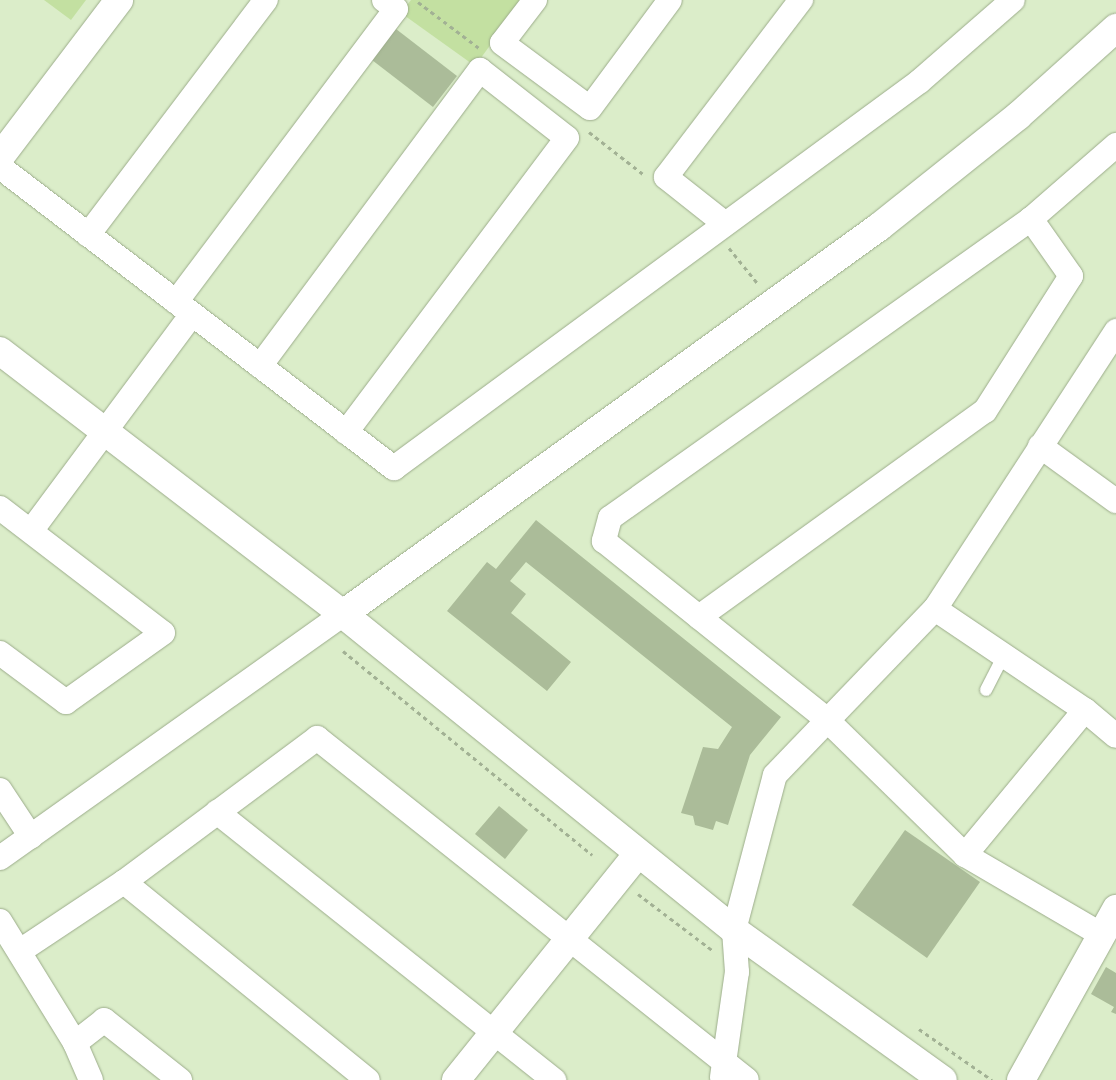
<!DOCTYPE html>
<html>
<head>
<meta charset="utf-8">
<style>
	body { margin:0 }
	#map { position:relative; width:1116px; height:1080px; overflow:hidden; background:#dbedc9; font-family:Commissioner,sans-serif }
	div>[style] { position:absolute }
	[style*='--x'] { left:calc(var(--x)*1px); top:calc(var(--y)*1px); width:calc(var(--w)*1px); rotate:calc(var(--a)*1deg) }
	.green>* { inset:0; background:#c3e0a1 }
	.building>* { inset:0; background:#abbc99 }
	.path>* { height:3px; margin-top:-1.5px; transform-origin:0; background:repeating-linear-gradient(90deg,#a2b194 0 4px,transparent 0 8px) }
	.roads { filter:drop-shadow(0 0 1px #9cac8b) drop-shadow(0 0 1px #9cac8b) }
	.lane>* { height:12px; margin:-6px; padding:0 6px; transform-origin:6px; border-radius:6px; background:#fff }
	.street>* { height:24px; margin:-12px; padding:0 12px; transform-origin:12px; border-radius:12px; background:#fff }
	.secondary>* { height:28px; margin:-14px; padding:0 14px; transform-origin:14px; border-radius:14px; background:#fff }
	span { translate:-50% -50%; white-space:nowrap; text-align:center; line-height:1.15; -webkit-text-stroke:4px #fff; paint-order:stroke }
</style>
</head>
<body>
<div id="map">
	<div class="green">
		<i style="clip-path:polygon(44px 0,86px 0,71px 20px)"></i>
		<i style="clip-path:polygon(411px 0,523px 0,475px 66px,401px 13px)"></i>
	</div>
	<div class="building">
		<i style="clip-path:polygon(396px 29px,457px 76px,433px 107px,372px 60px)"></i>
		<i style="clip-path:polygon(536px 520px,781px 717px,750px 755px,728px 825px,716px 821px,713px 830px,695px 825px,693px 816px,681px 813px,703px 747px,718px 749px,732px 727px,526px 562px,510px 581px,526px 594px,511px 613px,571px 662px,547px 691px,447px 611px,487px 562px,496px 569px)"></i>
		<i style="clip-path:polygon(499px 806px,528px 830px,505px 859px,475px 834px)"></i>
		<i style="clip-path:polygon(905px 830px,980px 882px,927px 958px,852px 905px)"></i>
		<i style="clip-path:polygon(1106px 967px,1116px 973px,1116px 1014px,1111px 1012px,1114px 1007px,1091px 994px)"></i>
	</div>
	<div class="path">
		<i style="--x:418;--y:2;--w:76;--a:37"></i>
		<i style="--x:589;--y:132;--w:68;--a:37.9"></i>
		<i style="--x:729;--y:248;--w:46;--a:51.1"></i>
		<i style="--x:343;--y:651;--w:322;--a:39.3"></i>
		<i style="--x:638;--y:894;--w:93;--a:37.1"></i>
		<i style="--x:919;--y:1029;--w:89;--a:34.9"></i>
	</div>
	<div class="roads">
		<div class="lane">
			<i style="--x:986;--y:690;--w:39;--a:-63"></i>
		</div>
		<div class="street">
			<i style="--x:535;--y:0;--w:54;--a:127.5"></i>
			<i style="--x:502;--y:43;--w:109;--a:36.5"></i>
			<i style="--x:590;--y:108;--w:134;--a:-53.5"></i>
			<i style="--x:0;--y:167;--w:496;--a:37.4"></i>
			<i style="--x:394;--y:468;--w:653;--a:-36.34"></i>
			<i style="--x:920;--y:81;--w:123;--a:-41.1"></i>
			<i style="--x:1031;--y:219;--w:516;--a:144.62"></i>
			<i style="--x:610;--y:518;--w:24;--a:105"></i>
			<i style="--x:604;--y:541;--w:283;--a:38.7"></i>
			<i style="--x:825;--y:718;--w:196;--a:44.4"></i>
			<i style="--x:965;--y:855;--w:156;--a:30.3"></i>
			<i style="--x:724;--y:223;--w:74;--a:-141.6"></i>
			<i style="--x:666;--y:177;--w:223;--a:-52.7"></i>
			<i style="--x:88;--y:235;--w:295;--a:-52.9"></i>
			<i style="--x:176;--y:302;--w:366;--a:-53.1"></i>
			<i style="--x:396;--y:9;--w:15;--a:-143"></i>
			<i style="--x:260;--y:366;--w:369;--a:-53.4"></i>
			<i style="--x:480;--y:70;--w:110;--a:38"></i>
			<i style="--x:567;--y:138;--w:368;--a:126.9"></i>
			<i style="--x:1040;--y:446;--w:94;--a:35.9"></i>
			<i style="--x:0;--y:508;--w:205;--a:37.5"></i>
			<i style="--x:163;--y:633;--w:119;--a:144.6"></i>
			<i style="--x:66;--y:702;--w:82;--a:-143.4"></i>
			<i style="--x:31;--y:531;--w:270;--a:-53.4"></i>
			<i style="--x:935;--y:609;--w:181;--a:34"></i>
			<i style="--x:1085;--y:710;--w:40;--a:40"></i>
			<i style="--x:699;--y:617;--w:352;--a:-35.8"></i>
			<i style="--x:985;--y:411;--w:160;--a:-57.5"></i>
			<i style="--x:1071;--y:276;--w:70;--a:-125.1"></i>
			<i style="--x:1031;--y:219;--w:113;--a:-41"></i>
			<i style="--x:0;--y:790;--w:56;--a:56.6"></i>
			<i style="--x:217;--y:812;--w:431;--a:38.5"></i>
			<i style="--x:965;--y:855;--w:188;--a:-50.4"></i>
			<i style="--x:0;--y:858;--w:421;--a:-35.4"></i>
			<i style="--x:124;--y:882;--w:314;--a:39.1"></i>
			<i style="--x:0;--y:921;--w:143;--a:58.4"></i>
			<i style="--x:75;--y:1043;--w:40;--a:66.6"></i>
			<i style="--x:20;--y:951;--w:125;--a:-33.6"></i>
			<i style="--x:124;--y:882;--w:241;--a:-36.7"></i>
			<i style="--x:317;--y:738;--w:549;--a:38.5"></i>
			<i style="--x:75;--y:1043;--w:37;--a:-38"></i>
			<i style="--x:104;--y:1020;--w:97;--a:38.3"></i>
			<i style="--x:722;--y:1077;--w:106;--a:-81.9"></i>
			<i style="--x:737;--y:972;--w:42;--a:-94.1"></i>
			<i style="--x:734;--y:930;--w:160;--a:-75.2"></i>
			<i style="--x:775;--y:775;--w:231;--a:-46.1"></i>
			<i style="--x:935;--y:609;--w:332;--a:-56.9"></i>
		</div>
		<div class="secondary">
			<i style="--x:0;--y:157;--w:197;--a:-52.8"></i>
			<i style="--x:0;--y:351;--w:432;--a:37.5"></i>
			<i style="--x:343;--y:614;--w:503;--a:38.94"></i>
			<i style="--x:734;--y:930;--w:257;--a:35.7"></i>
			<i style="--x:343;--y:614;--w:661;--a:-35.83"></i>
			<i style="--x:879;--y:227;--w:178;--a:-38.6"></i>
			<i style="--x:1018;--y:116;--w:132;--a:-41.9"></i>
			<i style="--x:456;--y:1080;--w:290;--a:-51.2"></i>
			<i style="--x:1021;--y:1080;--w:196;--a:-60.9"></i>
		</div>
	</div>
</div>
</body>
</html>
